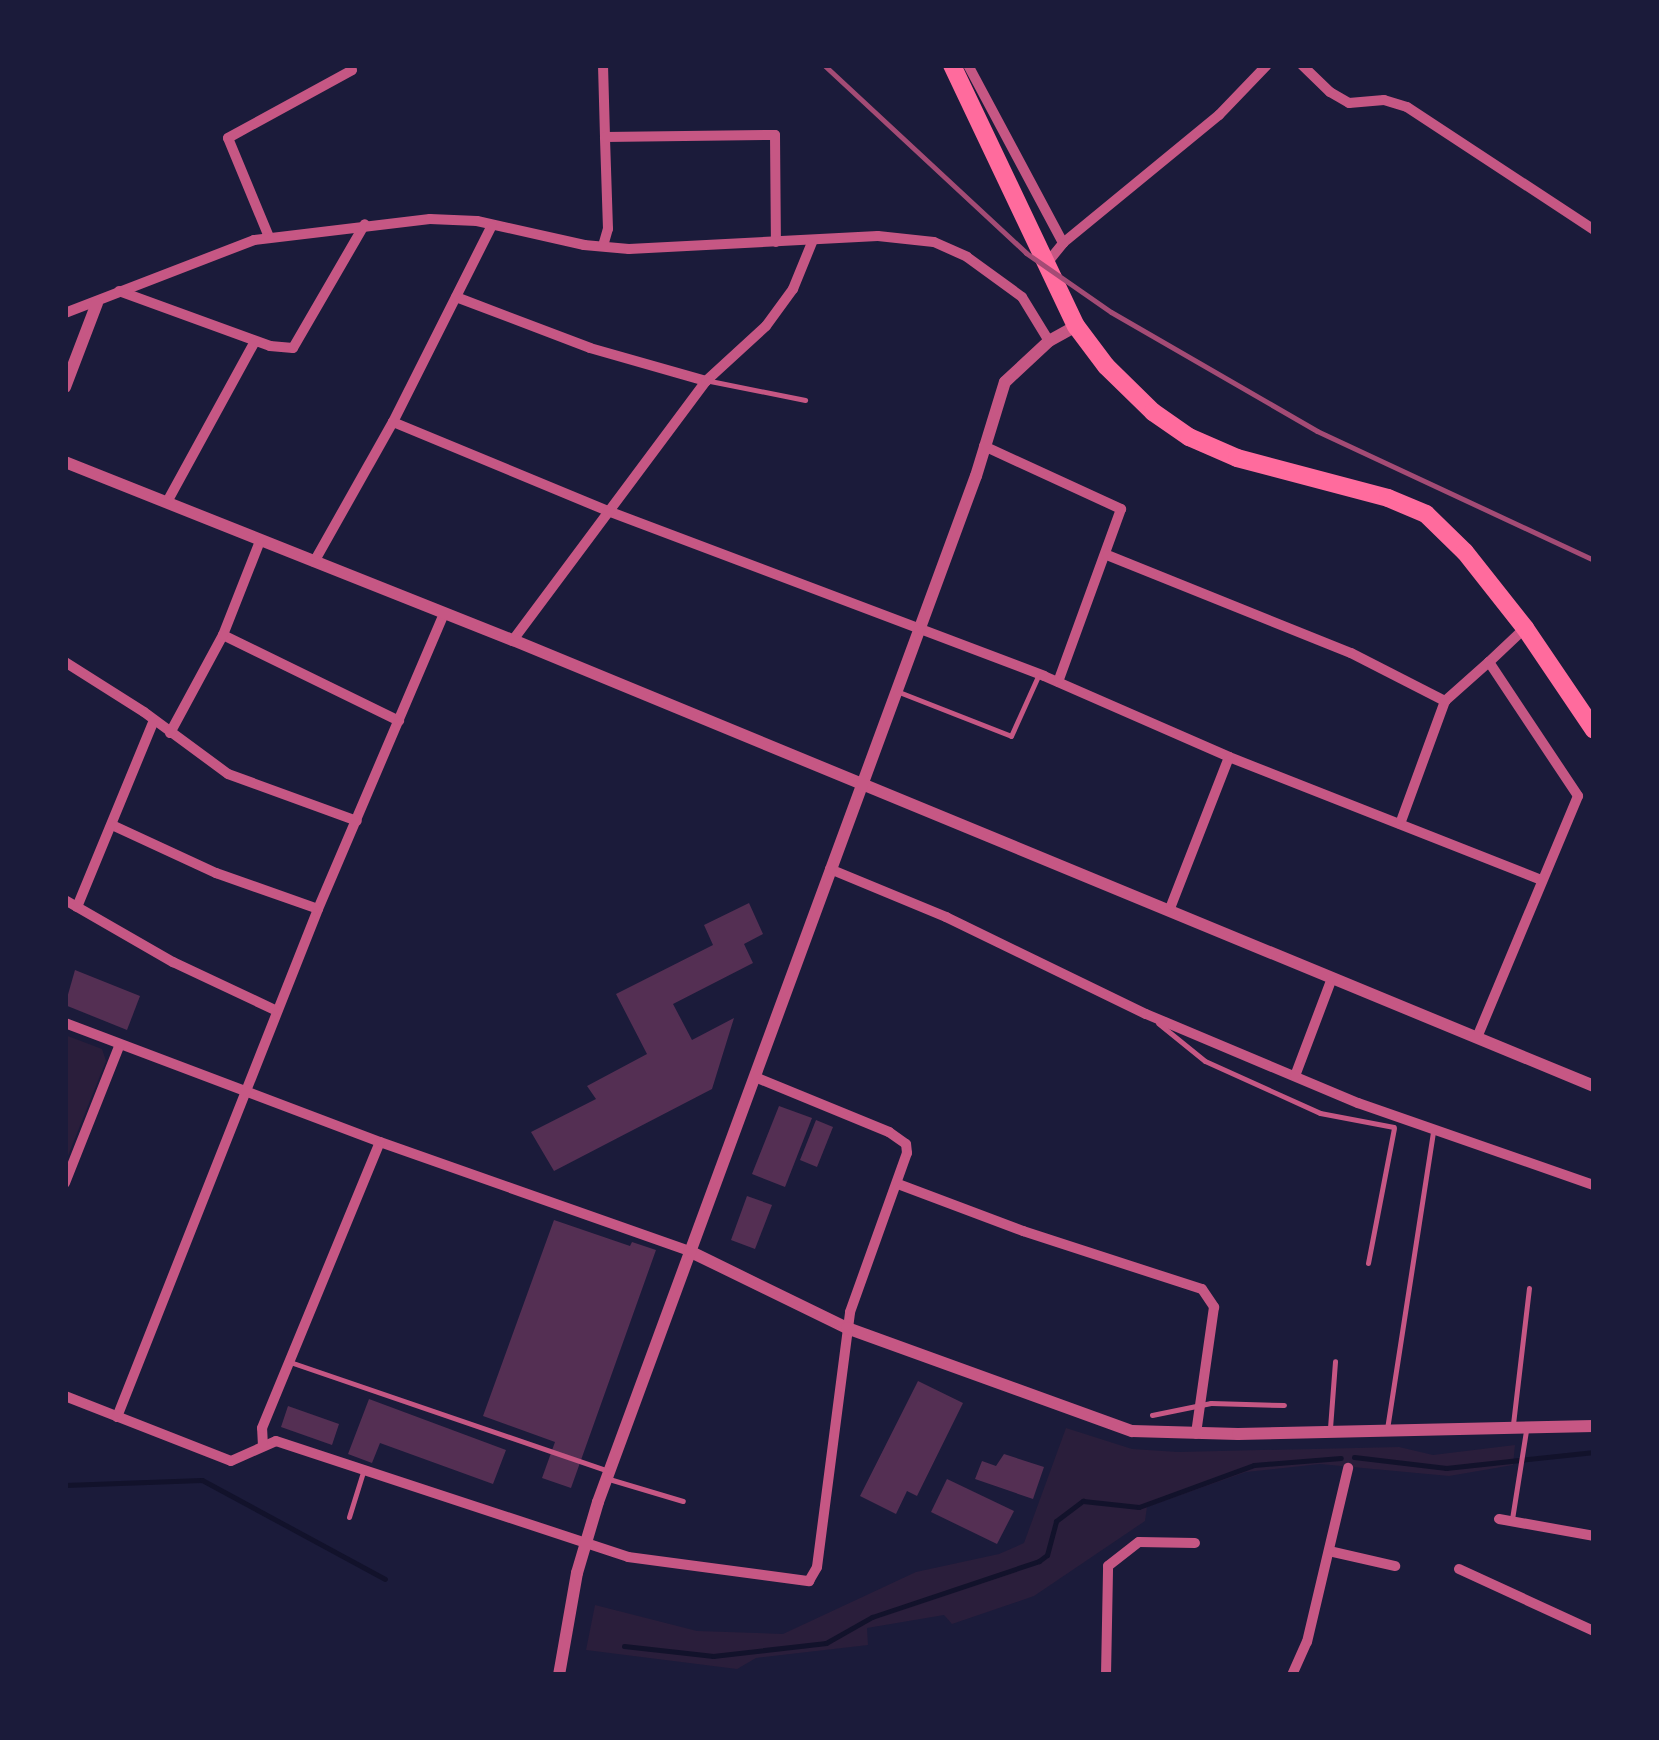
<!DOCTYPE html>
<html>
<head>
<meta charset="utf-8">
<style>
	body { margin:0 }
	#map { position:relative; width:1659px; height:1740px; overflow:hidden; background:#1b1b3a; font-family:Arial,sans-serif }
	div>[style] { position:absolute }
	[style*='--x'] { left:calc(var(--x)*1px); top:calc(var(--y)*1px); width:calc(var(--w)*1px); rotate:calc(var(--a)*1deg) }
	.green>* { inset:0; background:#2a1e3b }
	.stream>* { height:5px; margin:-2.5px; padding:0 2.5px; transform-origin:2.5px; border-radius:2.5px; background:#12122b }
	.building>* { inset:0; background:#542f53 }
	.service>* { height:5px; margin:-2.5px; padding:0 2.5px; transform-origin:2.5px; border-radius:2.5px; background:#c65784 }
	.minor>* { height:10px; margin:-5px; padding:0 5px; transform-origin:5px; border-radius:5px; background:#c65784 }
	.tertiary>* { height:12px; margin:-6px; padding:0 6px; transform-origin:6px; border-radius:6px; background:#c65784 }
	.trunk>* { height:18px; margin:-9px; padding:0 9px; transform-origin:9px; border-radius:9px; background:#ff6b9d }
	.rail>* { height:5px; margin:-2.5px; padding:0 2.5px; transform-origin:2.5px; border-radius:2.5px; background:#a44b75 }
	span { translate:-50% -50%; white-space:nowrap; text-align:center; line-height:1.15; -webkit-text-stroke:10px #1b1b3a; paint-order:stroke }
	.frame { position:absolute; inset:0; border:68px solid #1b1b3a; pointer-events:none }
</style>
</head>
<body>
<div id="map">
	<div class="green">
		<i style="clip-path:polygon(65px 1035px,102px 1049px,106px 1061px,65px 1163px)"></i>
		<i style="clip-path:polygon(1066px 1428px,1132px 1449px,1178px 1452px,1399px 1447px,1433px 1455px,1515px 1445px,1513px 1465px,1449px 1476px,1320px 1464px,1246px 1472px,1147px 1507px,1145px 1521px,1034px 1596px,952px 1624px,944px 1615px,867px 1628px,868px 1645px,756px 1658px,737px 1669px,586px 1650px,595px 1605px,697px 1631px,783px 1634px,916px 1572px,999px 1554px,1024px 1543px)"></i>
	</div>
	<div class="stream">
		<i style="--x:1354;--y:1457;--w:93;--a:6.8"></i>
		<i style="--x:1446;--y:1468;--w:149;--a:-6.2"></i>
		<i style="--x:65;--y:1485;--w:137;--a:-2.1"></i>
		<i style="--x:202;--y:1480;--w:208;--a:28.4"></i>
		<i style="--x:624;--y:1646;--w:90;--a:6.4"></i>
		<i style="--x:713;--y:1656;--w:114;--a:-6.6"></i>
		<i style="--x:826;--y:1643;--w:53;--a:-29.5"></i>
		<i style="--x:872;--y:1617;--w:176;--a:-18.5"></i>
		<i style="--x:1039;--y:1561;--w:10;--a:-37"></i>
		<i style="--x:1047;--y:1555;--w:35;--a:-75"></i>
		<i style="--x:1056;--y:1521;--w:34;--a:-37"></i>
		<i style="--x:1083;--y:1501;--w:56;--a:6.1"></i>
		<i style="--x:1139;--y:1507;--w:122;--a:-20.1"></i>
		<i style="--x:1254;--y:1465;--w:87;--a:-4.6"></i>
	</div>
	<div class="building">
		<i style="clip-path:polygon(749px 903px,763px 934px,744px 944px,753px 963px,673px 1004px,692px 1040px,734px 1018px,712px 1089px,554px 1171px,531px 1132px,596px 1099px,587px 1086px,647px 1054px,616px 994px,713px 945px,704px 925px)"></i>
		<i style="clip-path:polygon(75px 970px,140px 996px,127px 1030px,65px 1005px)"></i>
		<i style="clip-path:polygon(779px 1106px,812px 1118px,785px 1187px,752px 1174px)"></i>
		<i style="clip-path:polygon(816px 1120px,833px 1127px,817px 1167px,800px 1160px)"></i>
		<i style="clip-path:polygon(747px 1196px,772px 1205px,755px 1249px,731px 1240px)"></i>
		<i style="clip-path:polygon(554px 1220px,630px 1246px,632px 1242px,656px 1250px,571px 1488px,542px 1478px,555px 1442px,483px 1416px)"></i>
		<i style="clip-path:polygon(918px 1381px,963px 1403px,917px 1496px,907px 1491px,896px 1514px,860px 1496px)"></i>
		<i style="clip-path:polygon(369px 1399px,506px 1450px,493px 1484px,380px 1443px,372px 1463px,348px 1454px)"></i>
		<i style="clip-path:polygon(288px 1406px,339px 1424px,332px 1445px,281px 1427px)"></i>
		<i style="clip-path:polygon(1004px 1454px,1044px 1467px,1033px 1499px,975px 1479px,982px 1461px,996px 1466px)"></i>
		<i style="clip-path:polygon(947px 1479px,1014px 1511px,997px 1544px,931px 1512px)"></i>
	</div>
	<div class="service">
		<i style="--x:710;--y:381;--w:97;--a:11.3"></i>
		<i style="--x:899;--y:692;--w:120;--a:21.4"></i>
		<i style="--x:1011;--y:736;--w:68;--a:-65.7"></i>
		<i style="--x:1158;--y:1023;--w:60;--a:39"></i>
		<i style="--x:1205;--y:1061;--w:126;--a:24.3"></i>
		<i style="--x:1320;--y:1113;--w:75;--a:10.7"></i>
		<i style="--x:1368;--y:1263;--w:137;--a:-79.1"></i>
		<i style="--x:290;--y:1362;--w:334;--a:18.9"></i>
		<i style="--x:1152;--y:1415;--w:60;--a:-11.5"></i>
		<i style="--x:1211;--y:1403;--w:73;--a:1.6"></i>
		<i style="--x:1513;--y:1424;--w:137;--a:-83.3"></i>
		<i style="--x:1330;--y:1428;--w:67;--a:-85.7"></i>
		<i style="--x:1387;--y:1429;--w:302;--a:-81.2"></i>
		<i style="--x:609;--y:1479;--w:77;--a:16.6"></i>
		<i style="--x:349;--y:1517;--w:47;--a:-72.7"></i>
		<i style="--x:1512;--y:1519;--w:89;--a:-81"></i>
	</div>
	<div class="minor">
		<i style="--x:603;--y:65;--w:72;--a:88.4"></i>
		<i style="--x:968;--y:65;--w:202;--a:61.9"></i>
		<i style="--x:1302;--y:65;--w:39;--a:44"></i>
		<i style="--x:1330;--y:92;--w:22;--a:30"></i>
		<i style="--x:1349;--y:103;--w:35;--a:-5"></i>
		<i style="--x:1384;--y:100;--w:24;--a:17"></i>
		<i style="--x:1407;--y:107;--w:224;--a:33.3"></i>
		<i style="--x:269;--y:237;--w:107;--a:-112.5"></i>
		<i style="--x:228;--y:138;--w:141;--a:-28.7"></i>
		<i style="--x:352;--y:70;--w:5;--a:-112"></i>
		<i style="--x:603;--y:246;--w:18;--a:-74"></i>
		<i style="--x:608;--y:229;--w:92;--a:-91.9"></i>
		<i style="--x:605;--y:137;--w:170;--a:-0.7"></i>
		<i style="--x:775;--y:135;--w:107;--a:89.5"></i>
		<i style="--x:1047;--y:263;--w:26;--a:-51"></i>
		<i style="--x:1063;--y:243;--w:202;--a:-39.4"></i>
		<i style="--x:1219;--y:115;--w:69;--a:-46.2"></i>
		<i style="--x:119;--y:291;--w:161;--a:20"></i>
		<i style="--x:270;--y:346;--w:23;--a:5"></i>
		<i style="--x:293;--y:348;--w:143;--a:-59.9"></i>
		<i style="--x:456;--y:297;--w:143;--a:20.8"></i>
		<i style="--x:590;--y:348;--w:121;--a:15.9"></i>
		<i style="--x:65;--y:313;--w:203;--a:-21.1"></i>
		<i style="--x:254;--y:240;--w:177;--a:-6.8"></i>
		<i style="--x:430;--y:219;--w:47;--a:2.4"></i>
		<i style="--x:477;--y:221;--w:110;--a:12.6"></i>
		<i style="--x:584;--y:245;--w:45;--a:5.1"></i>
		<i style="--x:629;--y:249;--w:249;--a:-3"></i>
		<i style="--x:878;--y:236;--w:56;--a:6.1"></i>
		<i style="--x:934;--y:242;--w:36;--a:24"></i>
		<i style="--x:967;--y:257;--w:68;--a:36"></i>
		<i style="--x:1022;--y:297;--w:52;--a:58.5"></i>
		<i style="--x:393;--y:422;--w:233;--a:22.5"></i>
		<i style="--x:608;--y:511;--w:466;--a:20.7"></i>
		<i style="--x:1044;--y:676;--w:202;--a:23.6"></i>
		<i style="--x:1229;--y:757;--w:336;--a:21.5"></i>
		<i style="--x:984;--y:446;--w:151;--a:24.7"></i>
		<i style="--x:1121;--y:509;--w:184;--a:110"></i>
		<i style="--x:167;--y:502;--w:183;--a:-61.3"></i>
		<i style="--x:1107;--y:555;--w:263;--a:21.9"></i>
		<i style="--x:1351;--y:653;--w:106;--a:27.1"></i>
		<i style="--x:314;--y:562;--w:161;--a:-60.6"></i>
		<i style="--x:393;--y:422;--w:220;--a:-63.3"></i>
		<i style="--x:223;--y:635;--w:196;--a:26"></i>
		<i style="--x:513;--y:640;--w:323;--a:-53.3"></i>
		<i style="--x:706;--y:381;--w:81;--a:-42.5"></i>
		<i style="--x:766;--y:326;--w:46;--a:-53.9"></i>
		<i style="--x:793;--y:289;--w:53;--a:-67.8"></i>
		<i style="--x:65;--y:662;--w:93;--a:32.3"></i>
		<i style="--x:144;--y:712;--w:104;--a:36.4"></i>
		<i style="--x:228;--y:774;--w:137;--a:20"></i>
		<i style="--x:1489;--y:662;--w:50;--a:-43.4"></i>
		<i style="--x:170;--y:733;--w:111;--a:-61.6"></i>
		<i style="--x:223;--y:635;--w:101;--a:-68.5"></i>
		<i style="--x:1400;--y:824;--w:131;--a:-69.9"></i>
		<i style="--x:1445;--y:701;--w:59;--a:-41.6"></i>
		<i style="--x:1489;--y:662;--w:161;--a:56.4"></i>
		<i style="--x:1578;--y:796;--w:261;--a:112.7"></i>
		<i style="--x:112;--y:825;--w:115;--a:24.8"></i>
		<i style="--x:216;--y:873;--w:108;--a:19.4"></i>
		<i style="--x:830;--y:869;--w:126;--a:22.5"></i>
		<i style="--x:946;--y:917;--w:222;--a:25.9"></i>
		<i style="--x:1146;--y:1014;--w:230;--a:22.8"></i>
		<i style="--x:1358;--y:1103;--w:250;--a:19.2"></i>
		<i style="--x:65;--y:900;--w:125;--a:29.9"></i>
		<i style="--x:173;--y:962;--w:115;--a:25.2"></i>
		<i style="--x:77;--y:907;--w:202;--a:-67.6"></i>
		<i style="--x:1169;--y:911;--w:165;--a:-68.7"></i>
		<i style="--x:65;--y:1023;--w:337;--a:20.7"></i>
		<i style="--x:380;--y:1142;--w:328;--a:19.4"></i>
		<i style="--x:1295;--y:1076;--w:105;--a:-69.3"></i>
		<i style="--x:65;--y:1183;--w:149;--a:-68.4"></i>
		<i style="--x:898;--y:1184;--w:134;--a:20.6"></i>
		<i style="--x:1023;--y:1231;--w:188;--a:18"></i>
		<i style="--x:1202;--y:1289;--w:22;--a:56"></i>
		<i style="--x:1214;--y:1307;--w:128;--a:98.1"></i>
		<i style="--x:65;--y:1396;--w:178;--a:21.4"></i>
		<i style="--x:231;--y:1461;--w:49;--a:-24"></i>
		<i style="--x:276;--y:1441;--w:371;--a:18.2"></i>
		<i style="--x:628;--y:1557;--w:183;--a:7.6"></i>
		<i style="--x:809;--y:1581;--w:16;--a:-60"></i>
		<i style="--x:817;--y:1567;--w:257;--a:-82.6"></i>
		<i style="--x:850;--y:1312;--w:169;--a:-70.3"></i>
		<i style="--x:907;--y:1153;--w:9;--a:-96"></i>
		<i style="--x:906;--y:1144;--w:21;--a:-145"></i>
		<i style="--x:889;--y:1132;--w:145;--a:-157.7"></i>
		<i style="--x:117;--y:1417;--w:546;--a:-68.41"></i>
		<i style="--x:318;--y:909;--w:321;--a:-66.9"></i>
		<i style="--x:263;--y:1446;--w:18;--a:-93"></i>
		<i style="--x:262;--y:1428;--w:309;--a:-67.6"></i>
		<i style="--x:1499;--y:1519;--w:97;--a:10.1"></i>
		<i style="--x:1329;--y:1551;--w:68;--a:12.8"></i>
		<i style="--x:1459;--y:1569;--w:149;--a:24.7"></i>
		<i style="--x:1106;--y:1675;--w:109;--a:-88.9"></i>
		<i style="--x:1108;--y:1566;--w:39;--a:-38"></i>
		<i style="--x:1139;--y:1542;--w:56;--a:1"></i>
		<i style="--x:1292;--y:1675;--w:36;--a:-66"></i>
		<i style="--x:1307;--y:1642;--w:179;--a:-76.7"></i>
	</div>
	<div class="tertiary">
		<i style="--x:65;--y:387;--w:90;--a:-69.1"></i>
		<i style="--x:65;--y:462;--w:482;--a:21.7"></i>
		<i style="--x:513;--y:640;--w:1169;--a:22.42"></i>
		<i style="--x:689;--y:1251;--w:176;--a:26"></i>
		<i style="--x:847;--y:1328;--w:303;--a:19.9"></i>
		<i style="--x:1132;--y:1431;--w:106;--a:1.6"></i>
		<i style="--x:1238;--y:1434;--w:356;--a:-1.3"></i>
		<i style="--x:559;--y:1675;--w:104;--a:-80"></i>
		<i style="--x:577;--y:1573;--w:74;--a:-73.5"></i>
		<i style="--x:598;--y:1502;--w:1093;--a:-69.78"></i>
		<i style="--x:976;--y:476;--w:98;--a:-72.9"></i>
		<i style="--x:1005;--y:382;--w:60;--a:-43"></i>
		<i style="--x:1049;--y:341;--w:31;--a:-29"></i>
	</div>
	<div class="trunk">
		<i style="--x:952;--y:65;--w:289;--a:64.6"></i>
		<i style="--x:1076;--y:326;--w:50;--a:53.1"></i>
		<i style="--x:1106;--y:366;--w:66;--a:44.4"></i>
		<i style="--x:1153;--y:412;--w:44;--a:34.8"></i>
		<i style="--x:1189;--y:437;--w:52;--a:23.6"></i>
		<i style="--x:1237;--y:458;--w:156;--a:14.8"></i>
		<i style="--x:1388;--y:498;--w:41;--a:22.8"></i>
		<i style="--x:1426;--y:514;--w:54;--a:44.3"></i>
		<i style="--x:1465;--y:552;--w:97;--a:51.7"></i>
		<i style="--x:1525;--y:628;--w:123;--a:55.9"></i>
	</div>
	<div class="rail">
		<i style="--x:824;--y:65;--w:276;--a:42.9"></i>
		<i style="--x:1026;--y:253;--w:103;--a:34.8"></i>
		<i style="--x:1111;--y:312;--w:238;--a:30"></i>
		<i style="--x:1317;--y:431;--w:306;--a:25"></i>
	</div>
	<div class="frame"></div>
</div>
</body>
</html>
